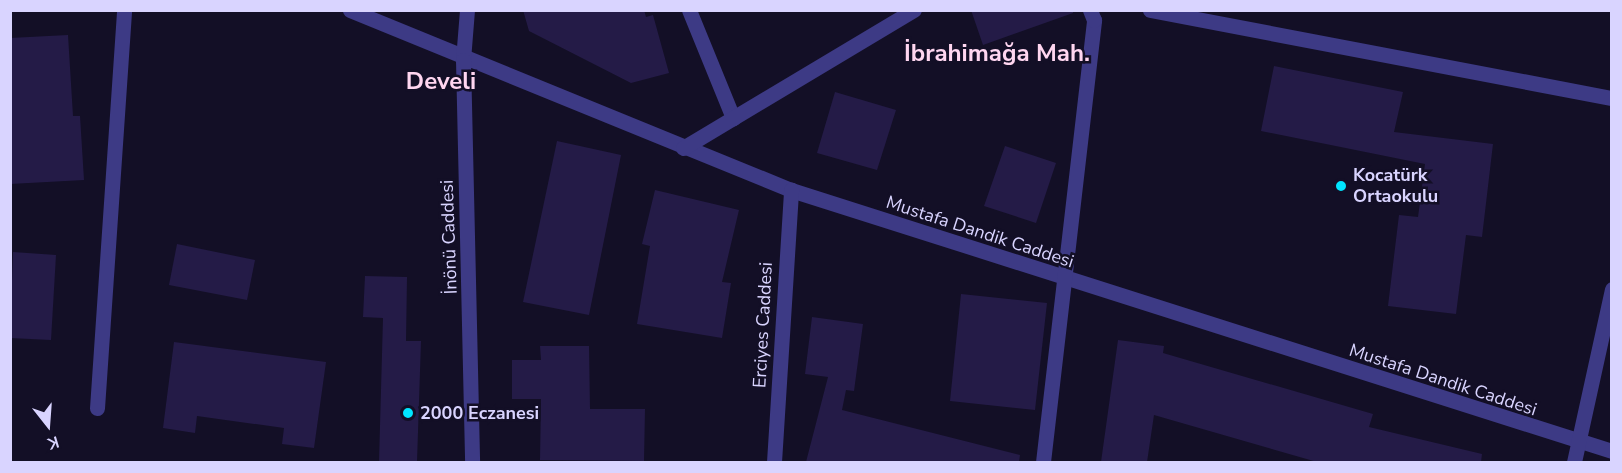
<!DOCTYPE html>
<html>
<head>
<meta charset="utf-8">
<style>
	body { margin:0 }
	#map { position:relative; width:1622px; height:473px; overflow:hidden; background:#130f26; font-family:"Nunito Sans",sans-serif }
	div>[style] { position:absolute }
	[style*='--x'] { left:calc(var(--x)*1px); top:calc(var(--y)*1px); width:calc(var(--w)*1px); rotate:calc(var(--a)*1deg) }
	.building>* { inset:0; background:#241b47 }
	.minor>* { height:15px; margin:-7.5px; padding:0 7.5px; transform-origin:7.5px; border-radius:7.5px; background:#3d3a85 }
	.dots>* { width:16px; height:16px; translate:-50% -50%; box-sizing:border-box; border:3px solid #130f26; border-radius:50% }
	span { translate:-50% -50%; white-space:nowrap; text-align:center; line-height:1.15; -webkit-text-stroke:5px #130f26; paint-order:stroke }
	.poi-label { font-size:18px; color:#d9d4ff; font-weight:700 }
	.left { translate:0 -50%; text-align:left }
	.street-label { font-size:18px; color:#d9d4ff }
	.district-label { font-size:24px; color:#ffd6f0; font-weight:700 }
	.frame { position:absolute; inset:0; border:12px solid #d9d4ff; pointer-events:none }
	.north { position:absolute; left:18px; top:395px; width:60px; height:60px; -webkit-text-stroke:4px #130f26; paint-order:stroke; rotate:163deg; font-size:16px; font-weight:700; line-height:24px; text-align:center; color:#d9d4ff }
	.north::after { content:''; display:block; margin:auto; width:21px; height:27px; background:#d9d4ff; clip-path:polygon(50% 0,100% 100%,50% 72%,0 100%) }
</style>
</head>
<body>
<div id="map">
	<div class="building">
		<i style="clip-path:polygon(523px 10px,644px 10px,646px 17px,653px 15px,669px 73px,631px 83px,529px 31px)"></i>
		<i style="clip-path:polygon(971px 10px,1073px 10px,1073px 13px,983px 45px)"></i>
		<i style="clip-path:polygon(68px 35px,73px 116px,80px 116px,84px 180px,10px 184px,10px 38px)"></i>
		<i style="clip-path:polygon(1274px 66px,1403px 92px,1394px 132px,1493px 144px,1482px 237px,1466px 235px,1456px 314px,1388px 306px,1399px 215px,1418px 217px,1425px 164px,1261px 131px)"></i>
		<i style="clip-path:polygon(835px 92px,896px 110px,877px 170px,817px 153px)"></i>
		<i style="clip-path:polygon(557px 141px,621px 155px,589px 315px,523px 302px)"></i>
		<i style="clip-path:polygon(1005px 146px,1056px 163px,1036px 223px,984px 206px)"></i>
		<i style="clip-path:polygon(655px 190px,739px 210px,722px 282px,731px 283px,722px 338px,637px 324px,650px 246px,642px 244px)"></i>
		<i style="clip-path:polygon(177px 244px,255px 260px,247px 300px,169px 285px)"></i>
		<i style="clip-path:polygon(13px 252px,56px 255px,51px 340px,10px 338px)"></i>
		<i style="clip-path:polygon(365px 276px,407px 277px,406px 341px,421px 341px,417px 462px,379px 462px,383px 318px,363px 317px)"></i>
		<i style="clip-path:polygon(961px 294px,1047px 303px,1035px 410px,950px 401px)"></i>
		<i style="clip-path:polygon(812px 317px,863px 324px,854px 391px,846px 390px,842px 410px,1020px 455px,1019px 462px,806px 462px,828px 377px,805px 374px)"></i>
		<i style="clip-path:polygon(1118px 340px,1164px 346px,1163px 353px,1373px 414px,1369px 427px,1482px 454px,1481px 462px,1317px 462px,1154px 415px,1147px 462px,1101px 462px)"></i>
		<i style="clip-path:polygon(174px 342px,326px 362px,314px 448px,282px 444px,284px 428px,197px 416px,195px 433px,163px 428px)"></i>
		<i style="clip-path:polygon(540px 346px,589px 346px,590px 409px,645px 409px,644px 461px,540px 460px,541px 399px,512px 399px,512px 360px,541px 360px)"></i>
	</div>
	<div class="minor">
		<i style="--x:350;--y:10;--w:476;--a:22.2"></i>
		<i style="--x:791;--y:190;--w:861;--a:17.64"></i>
		<i style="--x:467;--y:10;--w:50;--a:94.6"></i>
		<i style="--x:463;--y:60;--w:402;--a:88.7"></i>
		<i style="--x:689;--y:10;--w:117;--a:67.8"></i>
		<i style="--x:1150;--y:10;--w:470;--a:10.8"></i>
		<i style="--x:683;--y:148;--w:269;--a:-30.9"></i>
		<i style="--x:97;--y:408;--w:399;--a:-86.1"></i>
		<i style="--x:774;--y:462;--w:273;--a:-86.4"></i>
		<i style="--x:1043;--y:462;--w:445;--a:-83.4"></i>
		<i style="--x:1094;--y:20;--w:11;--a:-112"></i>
		<i style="--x:1574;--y:462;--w:177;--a:-77.6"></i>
	</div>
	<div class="dots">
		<i style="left:1341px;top:186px;background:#00e5ff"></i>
		<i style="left:408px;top:413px;background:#00e5ff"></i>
	</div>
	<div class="poi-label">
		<span class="left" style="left:1353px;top:186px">Kocatürk<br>Ortaokulu</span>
		<span class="left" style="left:420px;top:413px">2000 Eczanesi</span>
	</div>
	<div class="street-label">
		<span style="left:980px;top:232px;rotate:18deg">Mustafa Dandik Caddesi</span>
		<span style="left:449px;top:237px;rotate:-92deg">İnönü Caddesi</span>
		<span style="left:763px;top:325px;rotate:-87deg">Erciyes Caddesi</span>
		<span style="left:1443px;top:380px;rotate:18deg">Mustafa Dandik Caddesi</span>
	</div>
	<div class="district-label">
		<span style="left:997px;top:54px">İbrahimağa Mah.</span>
		<span style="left:441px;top:82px">Develi</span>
	</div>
	<div class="frame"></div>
	<div class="north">K</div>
</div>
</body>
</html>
